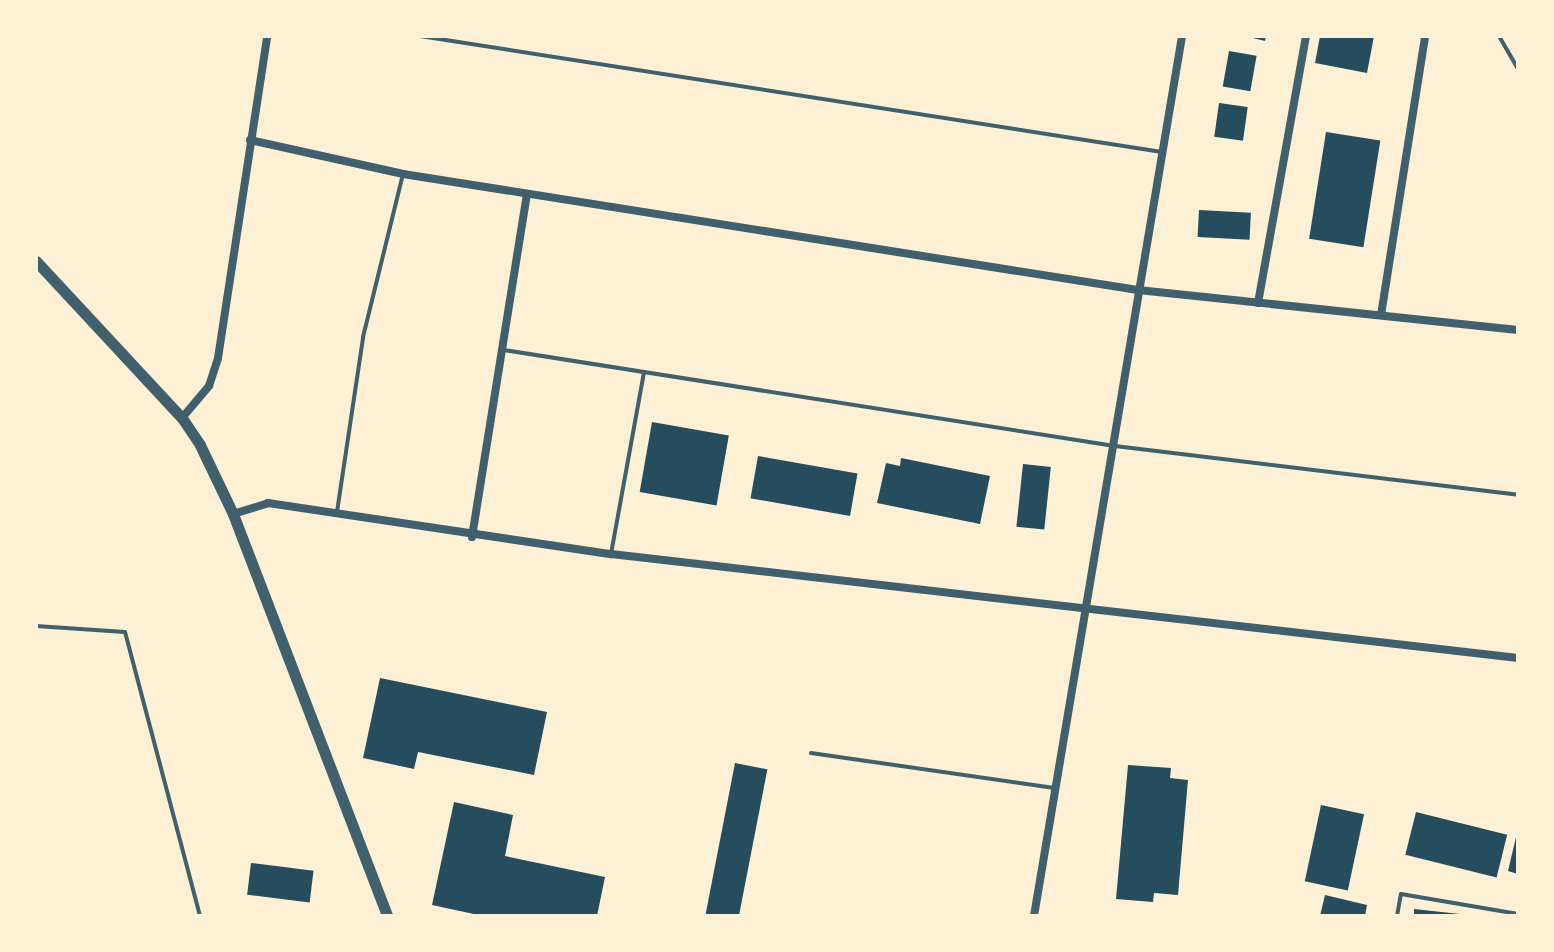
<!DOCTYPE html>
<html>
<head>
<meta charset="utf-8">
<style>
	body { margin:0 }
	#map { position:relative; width:1554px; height:952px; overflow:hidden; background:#fdf0d5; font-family:Barlow,sans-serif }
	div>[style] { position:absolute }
	.building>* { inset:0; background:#264d5e; transform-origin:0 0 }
	.service>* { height:4px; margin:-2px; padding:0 2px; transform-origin:2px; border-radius:2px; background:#3f606c }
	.minor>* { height:8px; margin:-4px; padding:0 4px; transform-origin:4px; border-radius:4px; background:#3f606c }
	.tertiary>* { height:11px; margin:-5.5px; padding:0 5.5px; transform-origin:5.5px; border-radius:5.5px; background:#3f606c }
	span { translate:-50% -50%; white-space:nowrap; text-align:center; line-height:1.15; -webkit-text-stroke:6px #fdf0d5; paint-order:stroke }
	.frame { position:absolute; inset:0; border:38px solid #fdf0d5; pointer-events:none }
</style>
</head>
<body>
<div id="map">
	<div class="building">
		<i style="clip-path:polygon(1245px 36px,1266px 36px,1265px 41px)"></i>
		<i style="clip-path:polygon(1320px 36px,1374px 36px,1367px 73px,1315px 63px)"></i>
		<i style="left:1229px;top:51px;width:28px;height:36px;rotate:10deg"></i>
		<i style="left:1219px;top:103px;width:29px;height:34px;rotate:8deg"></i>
		<i style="left:1326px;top:132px;width:55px;height:108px;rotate:9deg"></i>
		<i style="left:1199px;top:210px;width:52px;height:27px;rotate:3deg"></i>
		<i style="left:652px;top:422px;width:78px;height:71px;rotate:10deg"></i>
		<i style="left:758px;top:456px;width:101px;height:43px;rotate:10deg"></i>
		<i style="clip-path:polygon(901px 458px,990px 476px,980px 524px,877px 503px,886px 463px,900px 466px)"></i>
		<i style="left:1023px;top:464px;width:28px;height:63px;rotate:6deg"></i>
		<i style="clip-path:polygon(380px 678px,547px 712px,534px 775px,418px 752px,414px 769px,363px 758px)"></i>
		<i style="left:735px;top:763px;width:33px;height:156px;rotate:11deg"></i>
		<i style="clip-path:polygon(1128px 765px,1171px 768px,1170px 778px,1188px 780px,1178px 895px,1154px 893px,1153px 902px,1116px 899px)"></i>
		<i style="clip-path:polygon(454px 802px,513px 815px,505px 856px,605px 877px,597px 916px,483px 916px,432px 905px)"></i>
		<i style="left:1321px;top:805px;width:44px;height:78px;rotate:12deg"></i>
		<i style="left:1416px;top:812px;width:94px;height:44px;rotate:14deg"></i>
		<i style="clip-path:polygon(1517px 833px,1518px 833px,1518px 874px,1508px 871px)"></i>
		<i style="left:251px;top:863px;width:63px;height:32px;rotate:7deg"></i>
		<i style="clip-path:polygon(1325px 895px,1367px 905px,1365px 916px,1320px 916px)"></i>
		<i style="clip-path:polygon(1414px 909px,1460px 914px,1460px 916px,1414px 916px)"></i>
	</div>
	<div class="service">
		<i style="left:420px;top:36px;width:751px;rotate:8.89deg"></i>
		<i style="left:1499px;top:36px;width:38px;rotate:60deg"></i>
		<i style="left:504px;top:350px;width:618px;rotate:8.93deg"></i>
		<i style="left:1115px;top:446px;width:406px;rotate:6.9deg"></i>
		<i style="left:337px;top:512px;width:177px;rotate:-81.5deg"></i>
		<i style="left:363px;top:337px;width:168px;rotate:-76.2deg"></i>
		<i style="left:611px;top:554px;width:185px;rotate:-79.7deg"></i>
		<i style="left:36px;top:626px;width:89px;rotate:3.9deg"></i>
		<i style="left:125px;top:632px;width:294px;rotate:75.2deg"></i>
		<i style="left:811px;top:753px;width:246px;rotate:8.2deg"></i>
		<i style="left:1397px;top:916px;width:22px;rotate:-80deg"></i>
		<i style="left:1401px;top:894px;width:119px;rotate:9.7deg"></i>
	</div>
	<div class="minor">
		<i style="left:250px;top:140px;width:157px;rotate:12.5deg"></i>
		<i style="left:403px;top:174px;width:744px;rotate:8.97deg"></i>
		<i style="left:1138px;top:290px;width:382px;rotate:6deg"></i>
		<i style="left:1258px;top:303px;width:271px;rotate:-79.8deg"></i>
		<i style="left:1381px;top:315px;width:282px;rotate:-81deg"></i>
		<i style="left:182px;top:418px;width:42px;rotate:-49.8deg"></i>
		<i style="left:209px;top:386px;width:29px;rotate:-72deg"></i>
		<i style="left:218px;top:358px;width:326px;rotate:-81.3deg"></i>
		<i style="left:233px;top:514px;width:37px;rotate:-17deg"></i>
		<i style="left:268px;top:503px;width:347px;rotate:8.5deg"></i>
		<i style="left:611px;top:554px;width:913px;rotate:6.54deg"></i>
		<i style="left:472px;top:537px;width:347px;rotate:-80.9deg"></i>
		<i style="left:1034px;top:916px;width:892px;rotate:-80.45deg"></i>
	</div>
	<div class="tertiary">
		<i style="left:36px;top:261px;width:214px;rotate:47.1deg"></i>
		<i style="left:182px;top:418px;width:32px;rotate:56deg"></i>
		<i style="left:200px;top:445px;width:76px;rotate:64.4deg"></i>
		<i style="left:233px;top:514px;width:430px;rotate:69deg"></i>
	</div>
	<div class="frame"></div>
</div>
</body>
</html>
